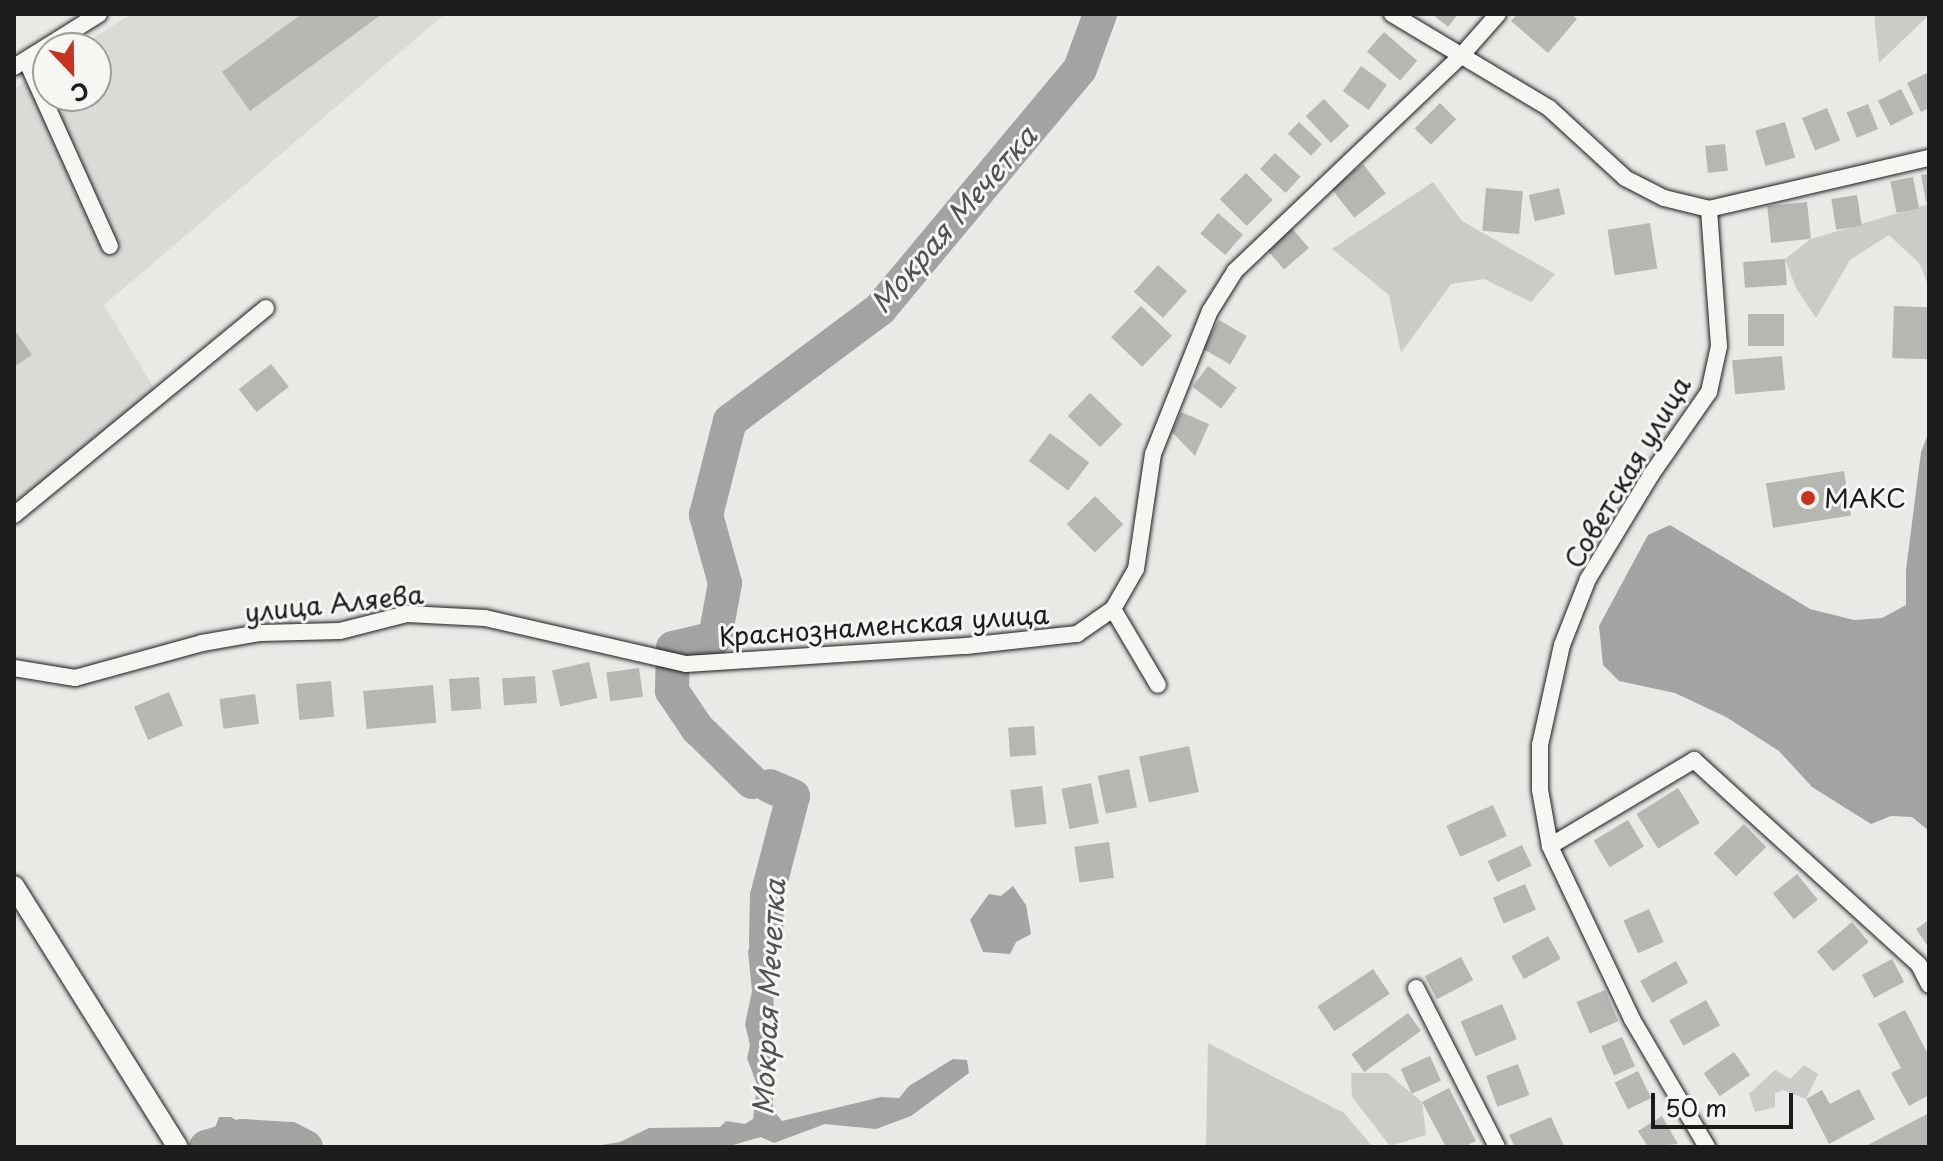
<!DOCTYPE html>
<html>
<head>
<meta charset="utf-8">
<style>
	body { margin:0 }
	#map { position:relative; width:1943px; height:1161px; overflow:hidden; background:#e9e9e5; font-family:"Playpen Sans",sans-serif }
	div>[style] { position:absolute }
	.built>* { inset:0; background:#dadad6 }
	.green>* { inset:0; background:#cbcbc7 }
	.water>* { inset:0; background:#a3a3a1 }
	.river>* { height:34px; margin:-17px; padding:0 17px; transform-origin:17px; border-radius:17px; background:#a3a3a1 }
	.building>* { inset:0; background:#b6b6b3; transform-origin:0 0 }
	.roads { filter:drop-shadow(0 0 2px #1c1c1c) drop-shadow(0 0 2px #1c1c1c) }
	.minor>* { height:16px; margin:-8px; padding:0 8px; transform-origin:8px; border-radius:8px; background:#f6f6f2 }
	.tertiary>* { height:20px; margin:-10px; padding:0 10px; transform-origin:10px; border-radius:10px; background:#f6f6f2 }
	.dots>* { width:22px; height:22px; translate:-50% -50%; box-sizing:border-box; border:4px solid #f6f6f2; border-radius:50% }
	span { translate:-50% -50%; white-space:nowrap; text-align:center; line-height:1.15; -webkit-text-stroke:6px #f6f6f2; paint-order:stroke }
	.street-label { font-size:26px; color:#1c1c1c }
	.poi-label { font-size:26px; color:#1c1c1c }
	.left { translate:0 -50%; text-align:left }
	.water-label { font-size:28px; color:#525251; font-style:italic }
	.frame { position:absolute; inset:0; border:16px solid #1c1c1c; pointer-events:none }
	.north { position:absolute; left:32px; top:32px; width:80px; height:80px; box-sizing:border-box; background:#f6f6f2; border:2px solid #9f9f9c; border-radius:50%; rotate:158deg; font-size:22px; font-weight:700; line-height:32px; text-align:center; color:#1c1c1c }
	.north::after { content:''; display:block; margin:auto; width:28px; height:36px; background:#c8321e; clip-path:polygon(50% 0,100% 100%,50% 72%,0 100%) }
	.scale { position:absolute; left:1651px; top:1093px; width:142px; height:36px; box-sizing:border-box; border:4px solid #1c1c1c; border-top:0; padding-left:10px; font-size:24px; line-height:28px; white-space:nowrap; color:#1c1c1c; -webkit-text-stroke:6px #f6f6f2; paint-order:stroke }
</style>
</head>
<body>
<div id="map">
	<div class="built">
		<i style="clip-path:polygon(131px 14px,445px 14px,104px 305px,160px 398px,14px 516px,14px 89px,48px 67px,48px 96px,96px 96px,96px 48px,78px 48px)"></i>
	</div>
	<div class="green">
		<i style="clip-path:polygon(1874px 14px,1929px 14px,1929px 15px,1879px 63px)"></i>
		<i style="clip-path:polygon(1433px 182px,1462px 221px,1555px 274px,1531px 302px,1484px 279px,1451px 284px,1401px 353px,1389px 295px,1332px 249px)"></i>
		<i style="clip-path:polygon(1929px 204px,1929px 288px,1920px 264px,1889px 235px,1850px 260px,1816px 318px,1796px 288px,1785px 259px,1811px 239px)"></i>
		<i style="clip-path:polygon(1208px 1043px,1344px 1113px,1373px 1147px,1206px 1147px)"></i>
		<i style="clip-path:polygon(1804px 1065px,1818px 1074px,1806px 1099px,1783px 1090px,1775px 1093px,1775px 1107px,1755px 1112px,1749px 1094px,1775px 1070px,1790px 1079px)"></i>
		<i style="clip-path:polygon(1351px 1073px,1387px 1073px,1422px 1102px,1426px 1135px,1390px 1146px,1352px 1097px)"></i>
	</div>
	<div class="water">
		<i style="clip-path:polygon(1929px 432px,1929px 831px,1912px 817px,1891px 816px,1871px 824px,1812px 787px,1779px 751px,1726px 717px,1675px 693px,1619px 681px,1603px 665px,1599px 626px,1648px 535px,1670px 525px,1810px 609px,1854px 620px,1882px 618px,1906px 605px,1906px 570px,1921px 452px)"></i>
		<i style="clip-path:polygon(1013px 886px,1026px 905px,1031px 934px,1016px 942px,1010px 954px,983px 952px,970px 920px,989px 894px,1001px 896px)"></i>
		<i style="clip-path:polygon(763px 896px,774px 900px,773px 1110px,782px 1121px,881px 1097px,899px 1098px,909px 1086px,953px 1059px,967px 1060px,969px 1073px,911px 1116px,876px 1129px,825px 1124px,774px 1143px,761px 1137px,726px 1147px,589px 1147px,620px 1142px,649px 1128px,720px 1127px,726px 1121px,745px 1124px,753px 1119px,757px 1085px,747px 1058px,750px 1045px,745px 1024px,752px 991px,748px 952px)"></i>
		<i style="clip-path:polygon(219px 1117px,231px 1117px,256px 1133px,251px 1147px,203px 1147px,197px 1138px,215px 1128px)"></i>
	</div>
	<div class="river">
		<i style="left:752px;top:782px;width:77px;rotate:-135.5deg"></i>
		<i style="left:697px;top:728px;width:45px;rotate:-124deg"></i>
		<i style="left:672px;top:691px;width:43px;rotate:-88.7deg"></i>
		<i style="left:673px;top:648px;width:43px;rotate:-13.4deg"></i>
		<i style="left:715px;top:638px;width:56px;rotate:-79.7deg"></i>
		<i style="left:725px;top:583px;width:71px;rotate:-105.6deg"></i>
		<i style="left:706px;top:515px;width:97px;rotate:-75.7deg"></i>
		<i style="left:730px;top:421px;width:187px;rotate:-36.7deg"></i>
		<i style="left:880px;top:309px;width:312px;rotate:-50.2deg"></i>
		<i style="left:1080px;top:69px;width:59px;rotate:-70deg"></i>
		<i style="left:766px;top:942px;width:46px;rotate:-88.8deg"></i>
		<i style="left:767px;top:896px;width:103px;rotate:-75.4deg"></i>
		<i style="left:793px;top:796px;width:25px;rotate:-157deg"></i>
		<i style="left:206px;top:1147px;width:38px;rotate:-17deg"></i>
		<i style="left:242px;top:1136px;width:48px;rotate:3.6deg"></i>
		<i style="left:290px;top:1139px;width:18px;rotate:27deg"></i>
	</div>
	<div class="building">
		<i style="clip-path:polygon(302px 14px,382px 14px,250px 111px,222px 72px)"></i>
		<i style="clip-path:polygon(1432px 14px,1458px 14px,1448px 27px)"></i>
		<i style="clip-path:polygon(1517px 14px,1571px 14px,1577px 19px,1548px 53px,1511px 21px)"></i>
		<i style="left:1384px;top:32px;width:44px;height:26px;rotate:41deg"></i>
		<i style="left:1361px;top:66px;width:32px;height:31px;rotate:36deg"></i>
		<i style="clip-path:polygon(1927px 73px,1929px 108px,1921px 112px,1907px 83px)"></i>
		<i style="left:1901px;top:89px;width:28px;height:26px;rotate:63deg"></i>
		<i style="left:1324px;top:99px;width:37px;height:25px;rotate:47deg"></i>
		<i style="left:1440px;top:103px;width:23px;height:36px;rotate:45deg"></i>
		<i style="left:1868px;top:104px;width:27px;height:23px;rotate:68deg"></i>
		<i style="left:1827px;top:108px;width:35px;height:27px;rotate:68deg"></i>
		<i style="left:1299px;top:122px;width:32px;height:16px;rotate:44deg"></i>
		<i style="left:1785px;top:122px;width:37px;height:31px;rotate:74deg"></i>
		<i style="left:1725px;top:144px;width:27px;height:20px;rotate:84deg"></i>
		<i style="left:1275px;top:153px;width:35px;height:22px;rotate:43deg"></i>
		<i style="left:1363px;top:164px;width:37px;height:40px;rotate:52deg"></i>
		<i style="left:1246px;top:173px;width:38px;height:37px;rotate:45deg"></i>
		<i style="clip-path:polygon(1929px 174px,1929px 202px,1926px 202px,1921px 175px)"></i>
		<i style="left:1913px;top:177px;width:32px;height:23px;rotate:79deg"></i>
		<i style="left:1486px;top:188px;width:37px;height:43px;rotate:5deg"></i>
		<i style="left:1559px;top:188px;width:27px;height:31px;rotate:77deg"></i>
		<i style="left:1857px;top:195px;width:31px;height:26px;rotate:81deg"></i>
		<i style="left:1807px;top:202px;width:37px;height:40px;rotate:84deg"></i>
		<i style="left:1218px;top:213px;width:33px;height:27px;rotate:41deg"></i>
		<i style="left:1650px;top:223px;width:46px;height:43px;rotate:81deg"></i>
		<i style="left:1290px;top:226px;width:29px;height:33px;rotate:49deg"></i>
		<i style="left:1785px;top:259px;width:26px;height:42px;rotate:86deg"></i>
		<i style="left:1158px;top:265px;width:39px;height:36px;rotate:42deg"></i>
		<i style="left:1141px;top:306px;width:43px;height:43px;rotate:44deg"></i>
		<i style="left:1894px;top:306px;width:35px;height:52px;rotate:2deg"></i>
		<i style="left:1748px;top:314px;width:36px;height:32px"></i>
		<i style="left:1219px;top:320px;width:32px;height:33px;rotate:30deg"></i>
		<i style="clip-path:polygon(17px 333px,32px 355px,14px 367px,14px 335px)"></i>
		<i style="left:1782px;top:356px;width:34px;height:50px;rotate:85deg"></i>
		<i style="left:271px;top:364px;width:29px;height:41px;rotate:52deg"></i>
		<i style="left:1208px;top:366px;width:36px;height:26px;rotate:37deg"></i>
		<i style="left:1090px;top:393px;width:45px;height:32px;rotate:44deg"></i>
		<i style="clip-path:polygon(1181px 412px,1209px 424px,1195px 456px,1172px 432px)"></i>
		<i style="left:1050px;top:433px;width:49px;height:35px;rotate:37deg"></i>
		<i style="left:1844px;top:471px;width:45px;height:79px;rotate:81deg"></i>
		<i style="left:1095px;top:496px;width:40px;height:40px;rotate:45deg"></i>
		<i style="left:589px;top:662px;width:37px;height:38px;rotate:77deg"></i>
		<i style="left:639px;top:668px;width:29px;height:33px;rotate:82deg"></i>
		<i style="left:535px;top:676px;width:27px;height:33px;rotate:86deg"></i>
		<i style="left:479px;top:677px;width:32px;height:30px;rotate:86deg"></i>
		<i style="left:331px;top:681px;width:36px;height:35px;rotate:85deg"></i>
		<i style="left:433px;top:685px;width:38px;height:70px;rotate:85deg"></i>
		<i style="left:169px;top:692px;width:36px;height:38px;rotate:67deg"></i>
		<i style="left:255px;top:694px;width:30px;height:36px;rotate:82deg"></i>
		<i style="left:1034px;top:726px;width:29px;height:26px;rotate:86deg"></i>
		<i style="left:1189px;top:746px;width:47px;height:51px;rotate:78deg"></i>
		<i style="left:1129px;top:769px;width:39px;height:32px;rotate:78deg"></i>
		<i style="left:1091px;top:783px;width:41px;height:30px;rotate:79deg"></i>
		<i style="left:1042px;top:786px;width:38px;height:32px;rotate:83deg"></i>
		<i style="left:1678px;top:788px;width:41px;height:49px;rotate:58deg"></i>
		<i style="left:1493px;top:805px;width:34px;height:51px;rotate:66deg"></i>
		<i style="left:1628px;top:820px;width:31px;height:40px;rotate:59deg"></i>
		<i style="left:1744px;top:824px;width:32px;height:42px;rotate:46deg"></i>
		<i style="left:1109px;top:842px;width:36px;height:35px;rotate:82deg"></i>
		<i style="left:1522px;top:845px;width:23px;height:38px;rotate:65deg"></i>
		<i style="left:1797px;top:874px;width:33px;height:31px;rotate:51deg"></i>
		<i style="left:1525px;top:884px;width:28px;height:35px;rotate:67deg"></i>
		<i style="left:1649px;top:909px;width:36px;height:28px;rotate:66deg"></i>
		<i style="clip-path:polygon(1929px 920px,1929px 948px,1916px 929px)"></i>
		<i style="left:1852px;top:922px;width:26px;height:46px;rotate:50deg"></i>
		<i style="left:1548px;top:936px;width:26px;height:42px;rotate:61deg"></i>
		<i style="left:1461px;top:957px;width:26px;height:41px;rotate:62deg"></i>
		<i style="left:1892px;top:959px;width:26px;height:34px;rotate:62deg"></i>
		<i style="left:1676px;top:961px;width:25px;height:41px;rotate:61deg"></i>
		<i style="left:1373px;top:969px;width:30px;height:67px;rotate:56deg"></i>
		<i style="left:1605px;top:990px;width:34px;height:31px;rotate:67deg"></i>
		<i style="left:1706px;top:1000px;width:29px;height:42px;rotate:61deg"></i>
		<i style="left:1502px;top:1004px;width:38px;height:45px;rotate:67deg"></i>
		<i style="clip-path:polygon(1905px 1010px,1929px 1056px,1929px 1095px,1909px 1106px,1891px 1073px,1901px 1068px,1878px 1024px)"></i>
		<i style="left:1408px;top:1013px;width:22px;height:70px;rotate:54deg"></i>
		<i style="left:1622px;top:1037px;width:32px;height:23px;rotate:66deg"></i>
		<i style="left:1734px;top:1052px;width:28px;height:37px;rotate:55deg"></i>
		<i style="left:1430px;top:1056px;width:27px;height:32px;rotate:66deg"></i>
		<i style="left:1518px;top:1064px;width:33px;height:34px;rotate:70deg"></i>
		<i style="left:1638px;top:1071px;width:30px;height:26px;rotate:64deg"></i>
		<i style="clip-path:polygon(1449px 1088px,1476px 1141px,1464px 1147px,1446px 1147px,1422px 1102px)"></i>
		<i style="clip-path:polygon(1859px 1089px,1875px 1119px,1829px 1144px,1806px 1099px,1822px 1090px,1830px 1104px)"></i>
		<i style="clip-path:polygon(1929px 1113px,1929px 1147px,1864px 1147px)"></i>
		<i style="clip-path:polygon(1662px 1116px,1678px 1144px,1648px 1147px,1638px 1131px)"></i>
		<i style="clip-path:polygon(1551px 1117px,1564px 1146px,1515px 1147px,1509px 1135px)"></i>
	</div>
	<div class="roads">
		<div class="minor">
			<i style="left:1392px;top:14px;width:183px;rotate:30.9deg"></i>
			<i style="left:1549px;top:108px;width:103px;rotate:42.6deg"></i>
			<i style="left:1625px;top:178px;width:44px;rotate:27.1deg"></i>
			<i style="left:1664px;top:198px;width:46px;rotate:13.7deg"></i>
			<i style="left:1709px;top:209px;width:226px;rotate:-13.1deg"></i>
			<i style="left:26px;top:60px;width:204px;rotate:65.7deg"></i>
			<i style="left:14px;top:67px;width:100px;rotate:-31.9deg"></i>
			<i style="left:14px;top:515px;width:326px;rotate:-39.4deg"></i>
			<i style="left:1113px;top:609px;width:88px;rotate:59.4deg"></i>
			<i style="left:14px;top:668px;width:62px;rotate:9.3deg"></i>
			<i style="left:75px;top:678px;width:132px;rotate:-15.4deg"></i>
			<i style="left:202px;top:643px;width:59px;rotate:-9.8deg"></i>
			<i style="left:260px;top:633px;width:80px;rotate:-1.4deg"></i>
			<i style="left:340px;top:631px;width:69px;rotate:-14.2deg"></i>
			<i style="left:407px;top:614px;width:78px;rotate:2.9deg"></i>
			<i style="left:485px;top:618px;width:206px;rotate:12.9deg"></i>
			<i style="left:686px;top:664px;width:281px;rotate:-3.7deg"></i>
			<i style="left:966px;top:646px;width:112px;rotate:-6.2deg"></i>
			<i style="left:1077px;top:634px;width:44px;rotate:-34.8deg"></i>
			<i style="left:1113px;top:609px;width:46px;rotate:-60.1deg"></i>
			<i style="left:1136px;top:569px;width:116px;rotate:-81.6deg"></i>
			<i style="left:1153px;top:454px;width:154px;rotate:-68.3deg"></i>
			<i style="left:1210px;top:311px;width:47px;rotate:-58deg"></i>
			<i style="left:1235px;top:271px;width:311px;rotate:-43.6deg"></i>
			<i style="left:1460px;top:57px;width:57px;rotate:-48.5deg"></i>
			<i style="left:1550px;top:846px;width:168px;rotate:-30.8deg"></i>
			<i style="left:1694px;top:760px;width:304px;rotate:42.3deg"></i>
			<i style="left:1919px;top:965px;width:22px;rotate:63deg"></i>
			<i style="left:1416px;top:988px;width:178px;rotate:63deg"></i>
			<i style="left:1707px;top:1147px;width:148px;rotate:-120.4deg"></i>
			<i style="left:1632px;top:1019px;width:191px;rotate:-115.4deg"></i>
			<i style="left:1550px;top:846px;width:57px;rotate:-100.1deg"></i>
			<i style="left:1540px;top:790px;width:45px;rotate:-90deg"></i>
			<i style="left:1540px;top:745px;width:102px;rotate:-77.6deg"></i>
			<i style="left:1562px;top:645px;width:71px;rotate:-68.5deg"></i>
			<i style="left:1588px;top:579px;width:122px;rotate:-58.8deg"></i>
			<i style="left:1651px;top:475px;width:101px;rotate:-55.1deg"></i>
			<i style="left:1709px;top:392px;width:47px;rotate:-77.7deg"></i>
			<i style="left:1719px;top:346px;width:137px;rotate:-94.2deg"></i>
		</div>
		<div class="tertiary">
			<i style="left:14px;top:886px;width:308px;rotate:57.9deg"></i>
		</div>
	</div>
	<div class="dots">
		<i style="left:1808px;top:498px;background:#c8321e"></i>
	</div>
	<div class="street-label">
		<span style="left:1627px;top:472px;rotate:-59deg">Советская улица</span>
		<span style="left:334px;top:603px;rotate:-6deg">улица Аляева</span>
		<span style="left:884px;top:625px;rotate:-4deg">Краснознаменская улица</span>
	</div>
	<div class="poi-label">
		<span class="left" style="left:1824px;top:498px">МАКС</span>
	</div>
	<div class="water-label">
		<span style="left:953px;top:219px;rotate:-49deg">Мокрая Мечетка</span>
		<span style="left:768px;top:997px;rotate:-87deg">Мокрая Мечетка</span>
	</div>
	<div class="frame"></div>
	<div class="north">С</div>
	<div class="scale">50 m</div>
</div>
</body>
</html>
